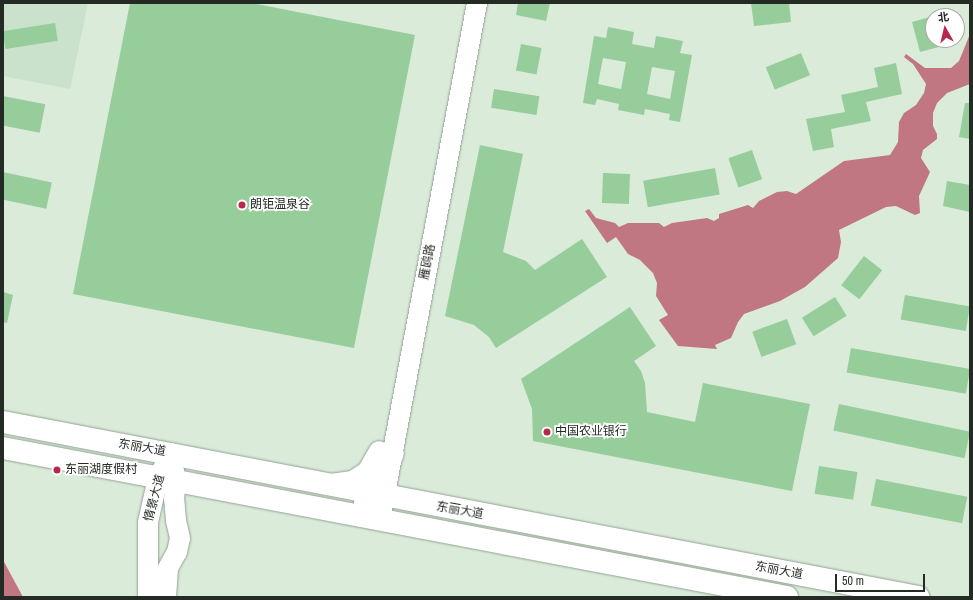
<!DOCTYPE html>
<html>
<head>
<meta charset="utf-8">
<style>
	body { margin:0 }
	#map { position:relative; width:973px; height:600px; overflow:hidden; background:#daebda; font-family:"Archivo Narrow","Noto Sans SC",sans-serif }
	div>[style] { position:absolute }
	.built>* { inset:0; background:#cae1cb }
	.water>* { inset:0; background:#c07782 }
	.building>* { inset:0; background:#96cd9a; transform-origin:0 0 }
	.roads { filter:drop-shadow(0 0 1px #92a293) drop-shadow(0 0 1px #92a293) }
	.secondary>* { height:20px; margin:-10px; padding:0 10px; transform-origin:10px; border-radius:10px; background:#fff }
	.highway>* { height:22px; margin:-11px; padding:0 11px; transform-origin:11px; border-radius:11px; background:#fff }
	.dots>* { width:11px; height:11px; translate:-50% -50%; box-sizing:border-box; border:2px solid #fff; border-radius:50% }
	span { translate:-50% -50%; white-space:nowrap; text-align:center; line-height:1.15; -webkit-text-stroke:3.5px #fff; paint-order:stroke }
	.poi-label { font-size:12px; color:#242a24 }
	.left { translate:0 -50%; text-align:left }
	.street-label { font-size:12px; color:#242a24 }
	.frame { position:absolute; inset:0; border:4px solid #242a24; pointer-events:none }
	.north { position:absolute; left:925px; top:8px; width:40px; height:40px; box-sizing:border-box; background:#fff; border:1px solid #a7aaa7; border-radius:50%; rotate:352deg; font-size:11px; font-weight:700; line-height:16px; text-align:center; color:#242a24 }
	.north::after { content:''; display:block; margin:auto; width:14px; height:18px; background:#b7274f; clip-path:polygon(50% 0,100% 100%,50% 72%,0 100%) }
	.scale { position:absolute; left:835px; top:574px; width:90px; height:18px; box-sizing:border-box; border:2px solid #242a24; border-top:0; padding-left:5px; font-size:12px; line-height:14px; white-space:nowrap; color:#242a24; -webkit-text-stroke:3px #fff; paint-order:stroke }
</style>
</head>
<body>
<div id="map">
	<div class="built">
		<i style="clip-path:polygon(3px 3px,88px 3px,70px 89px,3px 76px)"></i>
	</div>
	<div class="water">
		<i style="clip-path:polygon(970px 34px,970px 84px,947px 93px,937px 103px,933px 113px,933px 126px,937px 134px,937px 139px,923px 150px,921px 158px,930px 172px,919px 196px,920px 213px,915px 215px,896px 206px,886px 207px,839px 230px,841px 242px,838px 258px,805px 287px,780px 301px,744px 314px,738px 322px,731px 338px,715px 345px,717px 349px,678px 346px,659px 320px,668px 315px,656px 296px,657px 283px,653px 273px,640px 260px,628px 254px,616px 237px,607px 243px,585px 211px,589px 209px,596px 218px,615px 223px,619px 227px,628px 223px,659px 223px,664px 227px,672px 223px,707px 218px,714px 221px,719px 218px,719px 214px,748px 205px,753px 208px,759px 201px,777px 192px,787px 191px,796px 194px,844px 161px,890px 155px,898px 142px,899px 122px,904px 113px,916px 105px,924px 93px,926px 84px,913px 64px,904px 57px,906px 54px,925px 68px,951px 68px,959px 61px)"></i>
		<i style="clip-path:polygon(3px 560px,23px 597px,3px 597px)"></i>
	</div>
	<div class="building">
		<i style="clip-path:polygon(130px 3px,251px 3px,415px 35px,354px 348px,73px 294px)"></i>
		<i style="clip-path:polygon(518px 3px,550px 3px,546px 21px,516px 15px)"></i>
		<i style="clip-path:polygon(751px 3px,789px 3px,791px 22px,754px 26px)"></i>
		<i style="clip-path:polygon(933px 16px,933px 40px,953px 40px,954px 43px,920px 52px,912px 22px)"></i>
		<i style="left:55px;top:23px;width:18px;height:53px;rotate:81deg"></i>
		<i style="clip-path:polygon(evenodd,608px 27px,634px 32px,632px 44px,654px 48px,656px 36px,683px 41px,680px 53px,692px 55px,680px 122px,669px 120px,670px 114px,645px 109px,644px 115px,618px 110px,619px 104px,597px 99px,595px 105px,583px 103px,594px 36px,606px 38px,608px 27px,603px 58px,626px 62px,621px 89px,598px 84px,603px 58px,608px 27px,652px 67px,675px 71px,670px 99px,647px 94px,652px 67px)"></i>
		<i style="left:521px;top:44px;width:21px;height:27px;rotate:11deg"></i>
		<i style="left:801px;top:53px;width:24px;height:38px;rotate:68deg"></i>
		<i style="clip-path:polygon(896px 63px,902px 94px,866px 102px,871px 121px,831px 129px,834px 147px,813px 151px,806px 119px,845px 112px,841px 95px,878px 87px,874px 68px)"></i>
		<i style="left:494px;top:89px;width:46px;height:19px;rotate:9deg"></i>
		<i style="left:3px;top:96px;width:43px;height:29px;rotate:11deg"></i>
		<i style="clip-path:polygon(965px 103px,970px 103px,970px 139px,959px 137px)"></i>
		<i style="clip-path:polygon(480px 145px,523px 154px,503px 252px,526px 261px,535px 270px,582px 239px,607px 277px,496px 348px,489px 337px,474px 325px,445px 316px)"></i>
		<i style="left:752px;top:150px;width:31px;height:25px;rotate:71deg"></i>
		<i style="left:715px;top:168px;width:27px;height:73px;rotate:80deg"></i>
		<i style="left:3px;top:172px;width:50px;height:27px;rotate:12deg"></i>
		<i style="left:603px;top:173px;width:27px;height:30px;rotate:2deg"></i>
		<i style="clip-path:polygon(947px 181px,970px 185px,970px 212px,943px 206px)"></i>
		<i style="left:864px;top:256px;width:23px;height:37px;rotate:38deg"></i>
		<i style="clip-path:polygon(3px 292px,13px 295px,7px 323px,3px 322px)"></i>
		<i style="left:905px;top:295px;width:66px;height:25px;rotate:10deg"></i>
		<i style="left:835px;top:297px;width:22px;height:39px;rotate:58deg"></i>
		<i style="clip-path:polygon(630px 307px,656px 346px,634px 361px,641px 371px,645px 383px,647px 412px,695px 422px,703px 383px,810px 404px,792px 491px,533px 441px,532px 409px,521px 379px)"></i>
		<i style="left:787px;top:319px;width:27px;height:37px;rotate:70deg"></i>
		<i style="left:851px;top:348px;width:121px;height:25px;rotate:10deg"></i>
		<i style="left:839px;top:404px;width:134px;height:27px;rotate:12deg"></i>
		<i style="left:819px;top:466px;width:39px;height:28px;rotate:9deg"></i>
		<i style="left:876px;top:479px;width:93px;height:27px;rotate:11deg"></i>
	</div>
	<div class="roads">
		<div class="secondary">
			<i style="left:331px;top:484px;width:22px;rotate:-8deg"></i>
			<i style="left:353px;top:481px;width:17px;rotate:-33deg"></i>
			<i style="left:367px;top:472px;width:24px;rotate:-60deg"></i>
			<i style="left:380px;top:520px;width:526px;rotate:-79.37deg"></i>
			<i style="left:148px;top:597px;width:75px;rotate:-90deg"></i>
			<i style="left:148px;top:522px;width:45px;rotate:-77.2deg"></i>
			<i style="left:158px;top:478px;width:28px;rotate:-63deg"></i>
			<i style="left:166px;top:597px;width:29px;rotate:-86deg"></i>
			<i style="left:168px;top:568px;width:18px;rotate:-61deg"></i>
			<i style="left:177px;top:552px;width:14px;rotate:-78deg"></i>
			<i style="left:180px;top:538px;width:18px;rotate:-103deg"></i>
			<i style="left:176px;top:520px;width:21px;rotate:-95deg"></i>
			<i style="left:174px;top:499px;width:18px;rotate:-84deg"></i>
			<i style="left:176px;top:481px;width:16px;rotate:-101deg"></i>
		</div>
		<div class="highway">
			<i style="left:3px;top:422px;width:932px;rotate:10.83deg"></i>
			<i style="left:3px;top:448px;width:798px;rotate:10.76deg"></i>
			<i style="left:365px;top:503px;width:14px;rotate:-36deg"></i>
			<i style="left:376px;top:495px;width:45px;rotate:-68deg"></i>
		</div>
	</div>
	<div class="dots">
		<i style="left:242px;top:205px;background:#b7274f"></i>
		<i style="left:547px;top:432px;background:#b7274f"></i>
		<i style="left:57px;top:470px;background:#b7274f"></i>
	</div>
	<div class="poi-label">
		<span class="left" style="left:250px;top:205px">朗钜温泉谷</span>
		<span class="left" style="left:555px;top:432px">中国农业银行</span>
		<span class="left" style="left:65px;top:470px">东丽湖度假村</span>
	</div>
	<div class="street-label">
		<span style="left:428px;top:262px;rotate:-79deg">雁鸥路</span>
		<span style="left:142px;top:448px;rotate:10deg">东丽大道</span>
		<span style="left:155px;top:498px;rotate:-75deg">情景大道</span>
		<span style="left:460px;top:511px;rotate:10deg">东丽大道</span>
		<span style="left:779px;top:571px;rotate:11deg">东丽大道</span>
	</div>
	<div class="frame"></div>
	<div class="north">北</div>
	<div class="scale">50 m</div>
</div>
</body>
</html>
